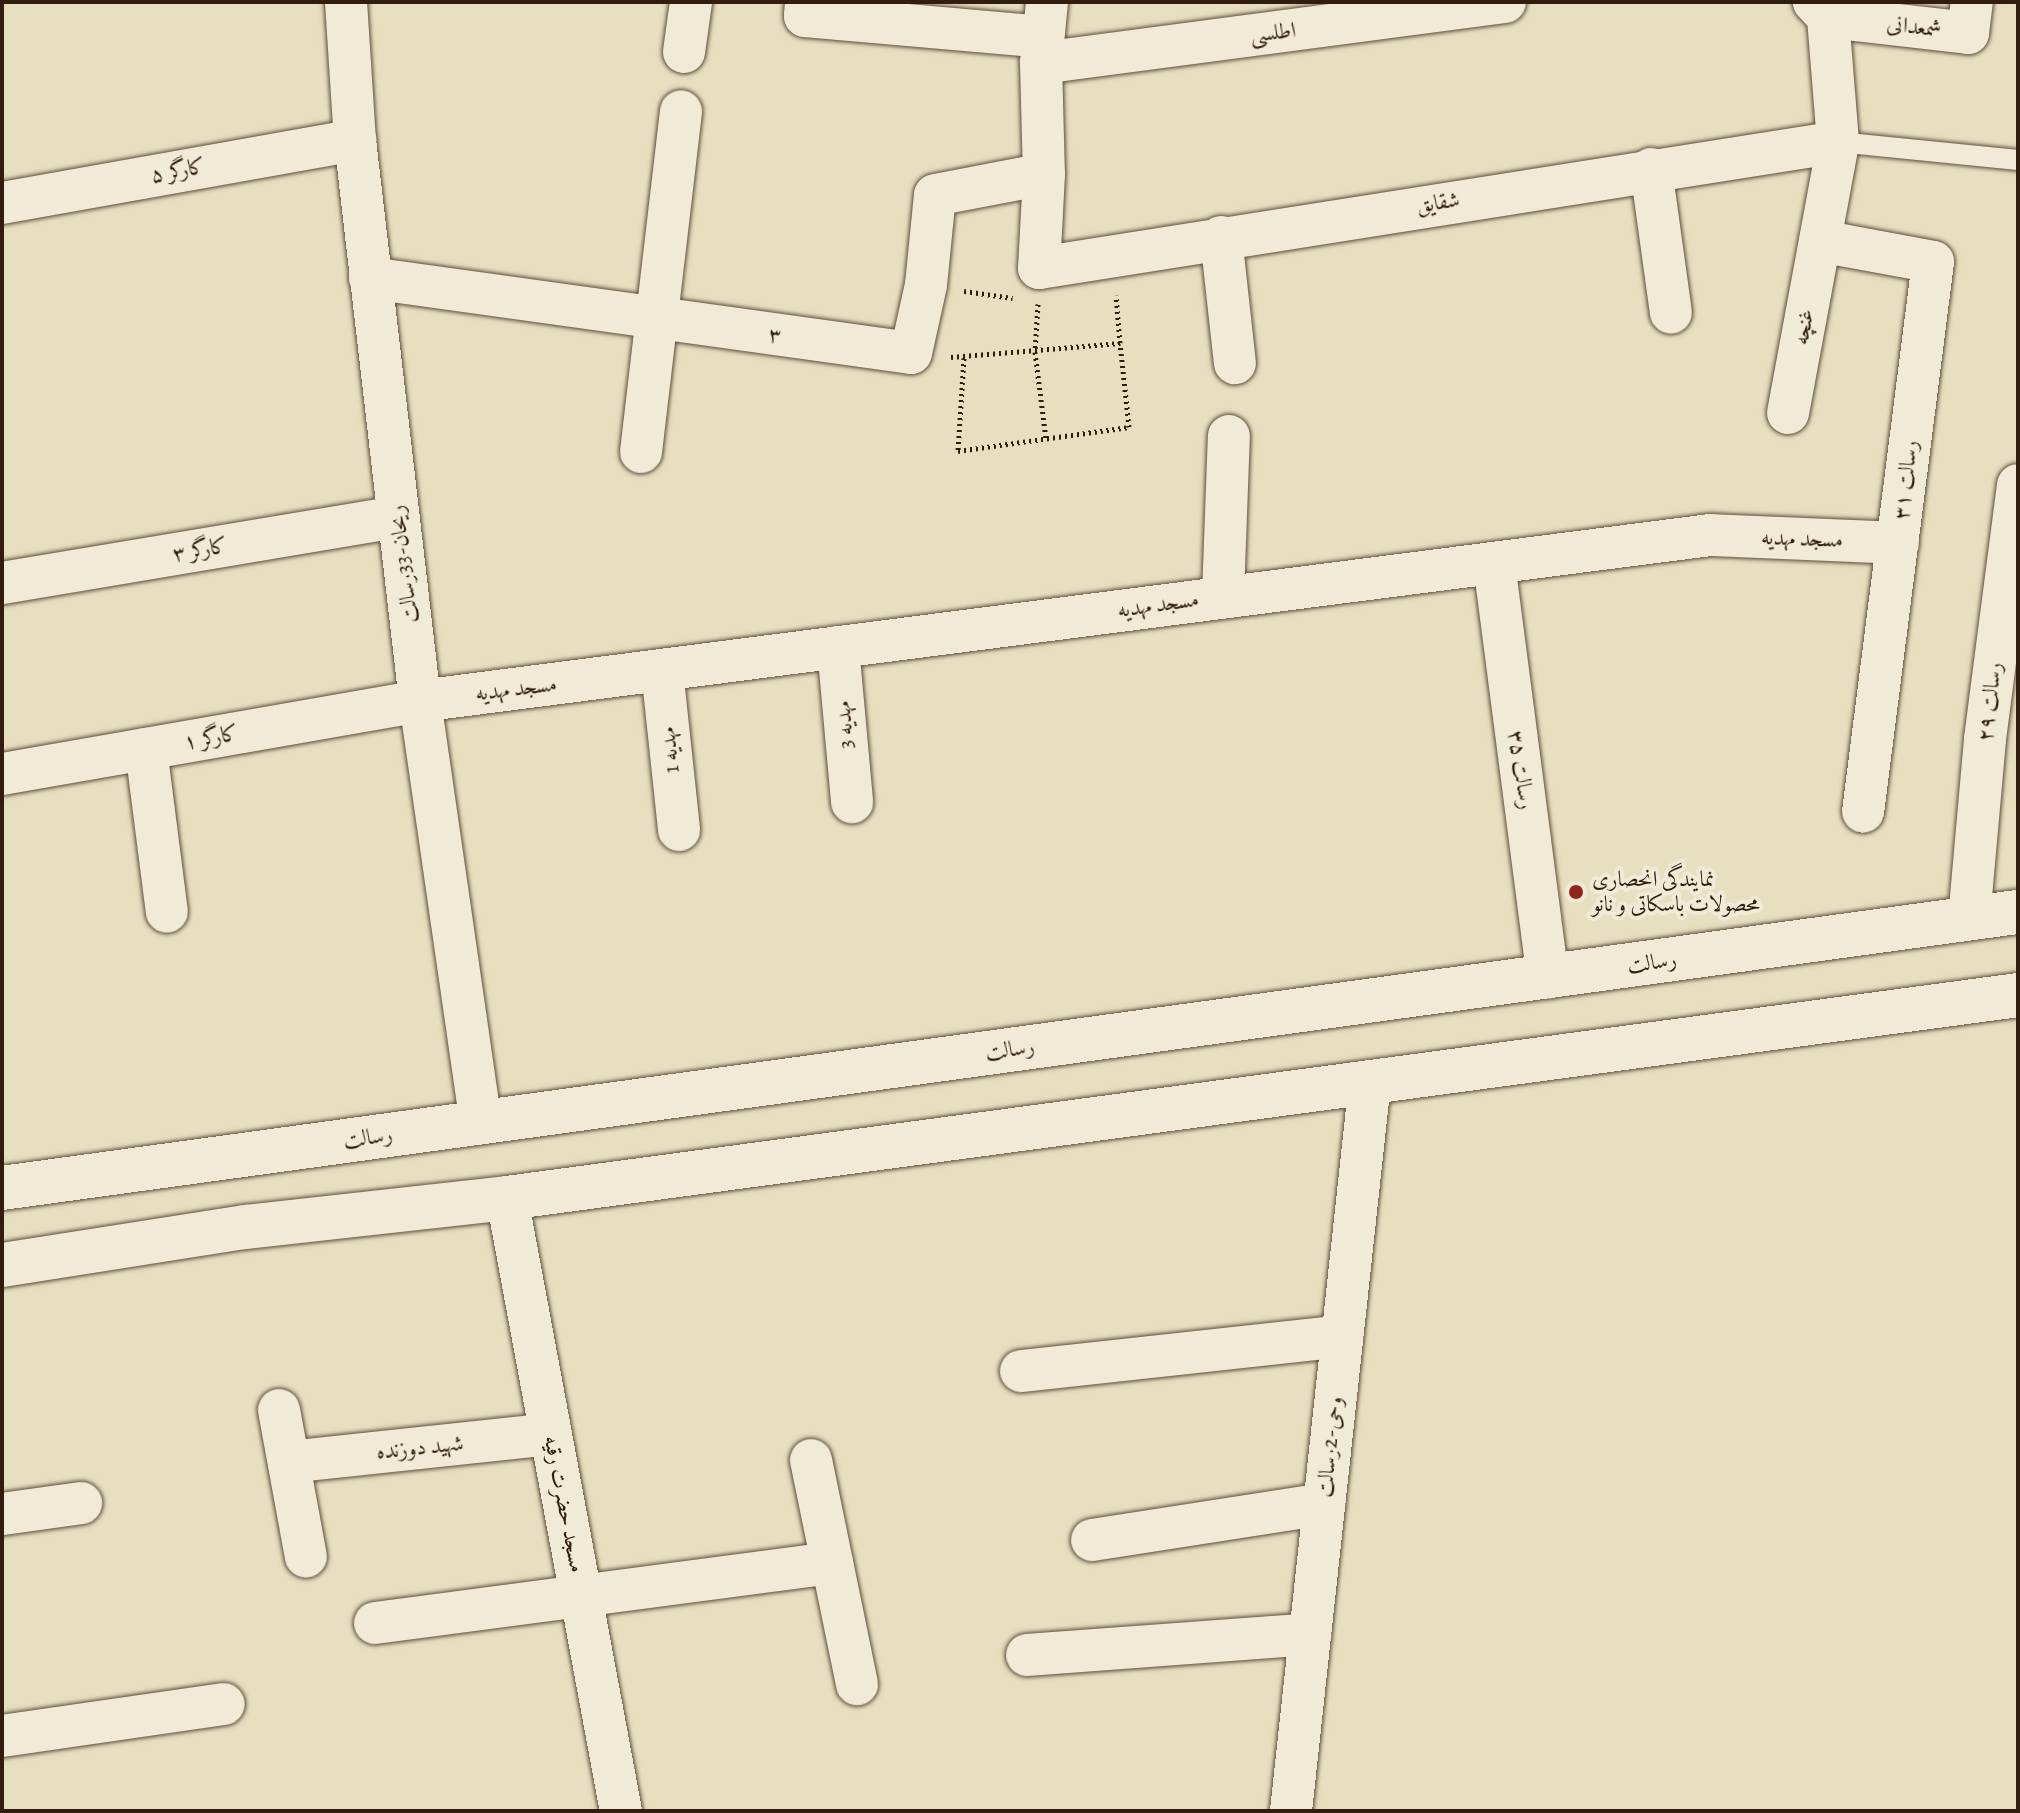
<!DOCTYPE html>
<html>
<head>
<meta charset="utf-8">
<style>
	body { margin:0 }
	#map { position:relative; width:2020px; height:1813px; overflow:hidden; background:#e8dfc1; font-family:Alegreya,Amiri,serif }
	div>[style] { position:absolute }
	.path>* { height:5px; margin-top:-2.5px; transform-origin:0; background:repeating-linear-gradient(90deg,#311d0e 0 2px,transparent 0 6px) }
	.roads { filter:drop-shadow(0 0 2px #5f4e3b) drop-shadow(0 0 2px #5f4e3b) }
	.lane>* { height:20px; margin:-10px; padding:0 10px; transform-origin:10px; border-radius:10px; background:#f0ead7 }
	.street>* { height:42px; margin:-21px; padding:0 21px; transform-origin:21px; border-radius:21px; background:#f0ead7 }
	.secondary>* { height:44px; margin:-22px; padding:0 22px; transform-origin:22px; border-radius:22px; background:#f0ead7 }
	.dots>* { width:22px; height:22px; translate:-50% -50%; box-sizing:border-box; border:4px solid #f0ead7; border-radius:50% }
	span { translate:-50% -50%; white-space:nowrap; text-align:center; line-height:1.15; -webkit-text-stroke:8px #f0ead7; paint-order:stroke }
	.street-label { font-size:22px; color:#311d0e }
	.poi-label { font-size:22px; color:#311d0e }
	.left { translate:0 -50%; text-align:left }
	.frame { position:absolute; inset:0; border:4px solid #311d0e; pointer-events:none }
</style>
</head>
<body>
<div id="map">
	<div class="path">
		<i style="left:964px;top:291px;width:49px;rotate:8.1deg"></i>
		<i style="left:1038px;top:304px;width:48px;rotate:93.6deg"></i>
		<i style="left:1035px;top:352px;width:88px;rotate:82.8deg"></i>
		<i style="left:951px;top:357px;width:170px;rotate:-4.7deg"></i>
		<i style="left:1120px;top:343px;width:48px;rotate:-94.8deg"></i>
		<i style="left:964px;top:358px;width:93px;rotate:93.7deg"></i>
		<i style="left:958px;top:451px;width:173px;rotate:-8deg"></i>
		<i style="left:1129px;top:427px;width:84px;rotate:-96.1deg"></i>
	</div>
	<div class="roads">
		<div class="lane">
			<i style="left:1838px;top:142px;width:181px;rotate:5.7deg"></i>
		</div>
		<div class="street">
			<i style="left:346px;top:2px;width:138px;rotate:86.3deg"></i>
			<i style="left:355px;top:140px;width:565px;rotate:83.39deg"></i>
			<i style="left:420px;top:701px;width:426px;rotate:81.8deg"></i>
			<i style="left:806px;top:2px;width:14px;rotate:94deg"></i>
			<i style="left:805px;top:16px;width:239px;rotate:5deg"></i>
			<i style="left:1047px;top:2px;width:61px;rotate:95.6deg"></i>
			<i style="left:1041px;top:63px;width:111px;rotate:88.5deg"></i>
			<i style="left:1044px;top:174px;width:94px;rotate:93deg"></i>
			<i style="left:1039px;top:268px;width:809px;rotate:-8.96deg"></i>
			<i style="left:1828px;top:17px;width:141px;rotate:6.5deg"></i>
			<i style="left:1968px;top:33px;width:31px;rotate:-83deg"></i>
			<i style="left:684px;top:52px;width:50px;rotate:-82deg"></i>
			<i style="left:1041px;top:63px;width:468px;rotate:-7.5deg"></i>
			<i style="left:1651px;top:169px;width:145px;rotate:82.1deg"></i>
			<i style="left:2px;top:203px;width:359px;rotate:-10.1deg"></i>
			<i style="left:1221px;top:237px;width:127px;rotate:83.7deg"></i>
			<i style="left:1820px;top:241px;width:115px;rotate:10.5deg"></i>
			<i style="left:1933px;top:262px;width:554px;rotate:97.25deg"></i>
			<i style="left:370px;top:278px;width:546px;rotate:7.89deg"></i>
			<i style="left:911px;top:353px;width:70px;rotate:-77.6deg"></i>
			<i style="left:926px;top:285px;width:90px;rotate:-84.3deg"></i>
			<i style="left:935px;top:195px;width:111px;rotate:-10.9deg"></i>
			<i style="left:1788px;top:413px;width:276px;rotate:-79.5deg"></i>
			<i style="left:1838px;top:142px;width:125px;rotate:-94.6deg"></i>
			<i style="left:1828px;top:17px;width:21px;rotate:-133deg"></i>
			<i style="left:641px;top:452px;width:343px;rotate:-83.3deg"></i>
			<i style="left:1494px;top:563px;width:418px;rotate:82.6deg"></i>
			<i style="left:2px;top:583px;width:401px;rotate:-9.5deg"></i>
			<i style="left:1223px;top:596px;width:160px;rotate:-87.9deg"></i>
			<i style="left:838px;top:647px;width:156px;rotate:84.8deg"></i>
			<i style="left:662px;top:670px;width:161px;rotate:83.9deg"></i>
			<i style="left:146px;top:749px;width:164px;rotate:82.7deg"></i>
			<i style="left:2px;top:774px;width:424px;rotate:-9.9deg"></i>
			<i style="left:420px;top:701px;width:1301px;rotate:-7.33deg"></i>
			<i style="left:1710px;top:535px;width:188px;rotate:2.4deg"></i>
			<i style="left:1969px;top:919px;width:181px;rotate:-84.9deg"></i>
			<i style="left:1985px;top:739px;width:256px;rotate:-82.6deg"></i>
			<i style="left:507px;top:1198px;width:624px;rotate:79.47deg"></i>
			<i style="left:1021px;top:1371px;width:323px;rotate:-6.2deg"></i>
			<i style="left:279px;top:1410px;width:149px;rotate:79.6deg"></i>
			<i style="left:811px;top:1460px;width:229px;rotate:78.4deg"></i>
			<i style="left:289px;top:1462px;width:263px;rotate:-6.1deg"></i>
			<i style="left:2px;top:1514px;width:80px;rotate:-7.9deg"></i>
			<i style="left:1092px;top:1540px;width:235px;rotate:-8.8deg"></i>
			<i style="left:375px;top:1623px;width:461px;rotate:-7.5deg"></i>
			<i style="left:1027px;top:1655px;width:284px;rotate:-4.2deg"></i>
			<i style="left:2px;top:1736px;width:224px;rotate:-8.2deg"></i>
			<i style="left:1291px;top:1811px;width:733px;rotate:-83.82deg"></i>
		</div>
		<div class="secondary">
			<i style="left:2px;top:1188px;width:2035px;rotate:-7.8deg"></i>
			<i style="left:2px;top:1265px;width:247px;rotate:-8.9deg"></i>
			<i style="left:246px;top:1227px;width:263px;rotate:-6.3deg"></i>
			<i style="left:507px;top:1198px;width:1525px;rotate:-7.65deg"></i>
		</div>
	</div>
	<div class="dots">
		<i style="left:1576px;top:892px;background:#8f2418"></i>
	</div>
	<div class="street-label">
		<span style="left:1914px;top:27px;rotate:7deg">شمعدانی</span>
		<span style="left:1273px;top:33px;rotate:-7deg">اطلسی</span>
		<span style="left:178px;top:171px;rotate:-10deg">کارگر ۵</span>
		<span style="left:1438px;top:203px;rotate:-9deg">شقایق</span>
		<span style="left:1804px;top:327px;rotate:-80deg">غنچه</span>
		<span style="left:775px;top:335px;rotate:8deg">۳</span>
		<span style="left:1906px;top:480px;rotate:-83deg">رسالت ۳۱</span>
		<span style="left:1802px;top:539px;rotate:2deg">مسجد مهدیه</span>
		<span style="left:200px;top:550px;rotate:-9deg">کارگر ۳</span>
		<span style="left:404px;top:564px;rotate:-97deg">ریحان-33رسالت</span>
		<span style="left:1158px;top:605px;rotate:-8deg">مسجد مهدیه</span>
		<span style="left:516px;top:689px;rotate:-7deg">مسجد مهدیه</span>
		<span style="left:1990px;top:702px;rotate:-83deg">رسالت ۲۹</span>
		<span style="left:845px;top:725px;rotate:-95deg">مهدیه 3</span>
		<span style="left:211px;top:738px;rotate:-10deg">کارگر ۱</span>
		<span style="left:670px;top:750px;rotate:-96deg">مهدیه 1</span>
		<span style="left:1521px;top:770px;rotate:82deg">رسالت ۳۵</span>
		<span style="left:1652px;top:963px;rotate:-8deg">رسالت</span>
		<span style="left:1010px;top:1050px;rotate:-8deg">رسالت</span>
		<span style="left:368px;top:1138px;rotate:-8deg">رسالت</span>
		<span style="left:1330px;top:1447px;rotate:-84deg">وحی-2رسالت</span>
		<span style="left:420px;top:1448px;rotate:-6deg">شهید دوزنده</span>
		<span style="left:564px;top:1504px;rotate:79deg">مسجد حضرت رقیه</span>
	</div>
	<div class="poi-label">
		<span class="left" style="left:1592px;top:892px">نمایندگی انحصاری<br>محصولات باسکاتی و نانو</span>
	</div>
	<div class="frame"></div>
</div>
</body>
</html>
